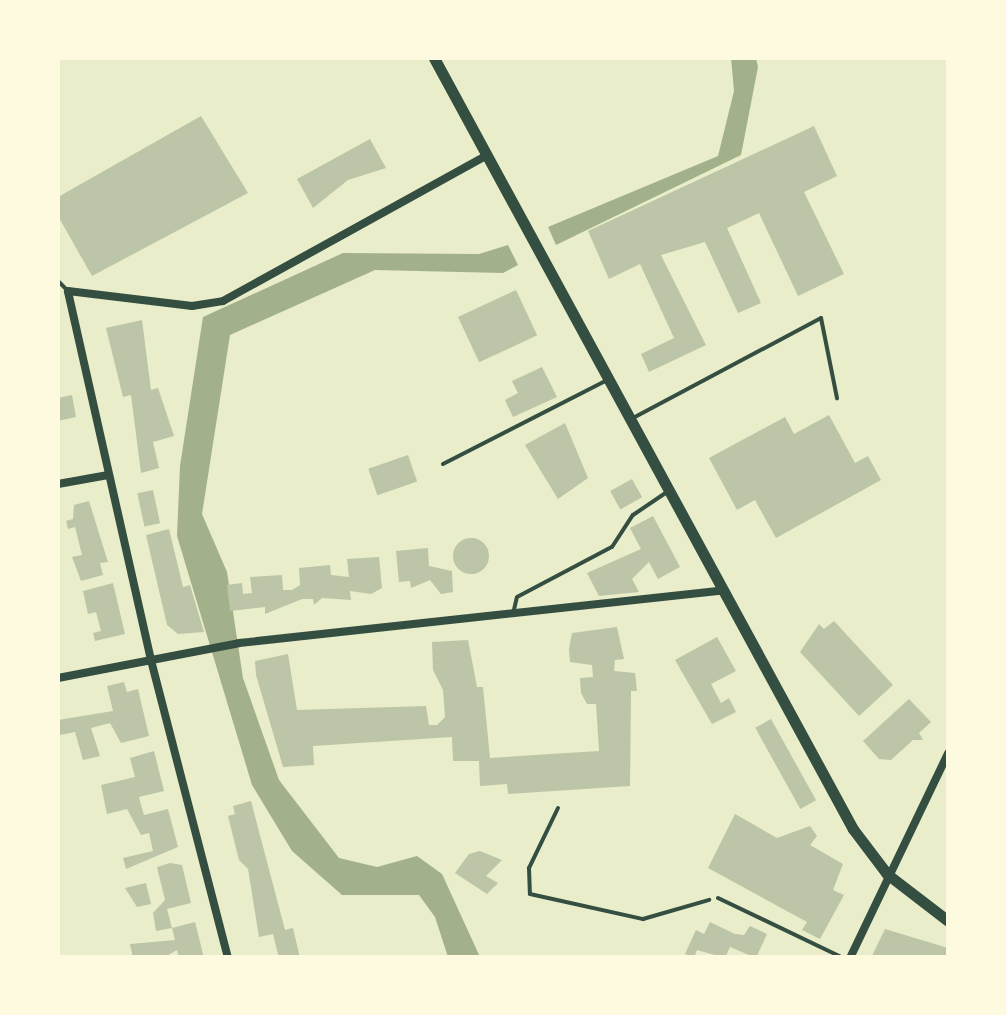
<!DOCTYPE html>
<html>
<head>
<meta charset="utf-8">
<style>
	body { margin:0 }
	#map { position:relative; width:1006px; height:1015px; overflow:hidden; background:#e9edc9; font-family:Inter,sans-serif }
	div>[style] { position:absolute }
	.water>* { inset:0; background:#a3b18a }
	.building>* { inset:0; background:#bcc5a7; transform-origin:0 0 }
	.round { border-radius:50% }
	.path>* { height:4px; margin:-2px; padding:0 2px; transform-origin:2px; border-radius:2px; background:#344e41 }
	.service>* { height:4px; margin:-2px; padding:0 2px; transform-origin:2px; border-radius:2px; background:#344e41 }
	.minor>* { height:8px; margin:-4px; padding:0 4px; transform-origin:4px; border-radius:4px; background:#344e41 }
	.secondary>* { height:11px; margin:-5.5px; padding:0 5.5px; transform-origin:5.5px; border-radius:5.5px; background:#344e41 }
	span { translate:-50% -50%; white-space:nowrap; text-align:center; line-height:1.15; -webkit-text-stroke:10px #fefae0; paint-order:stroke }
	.frame { position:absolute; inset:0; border:60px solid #fefae0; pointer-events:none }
</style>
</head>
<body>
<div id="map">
	<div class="water">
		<i style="clip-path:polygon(731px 58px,756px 58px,758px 67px,741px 155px,556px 245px,548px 227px,718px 156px,734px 91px)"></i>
		<i style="clip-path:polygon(508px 245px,518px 265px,503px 273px,375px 270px,230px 335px,202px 514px,227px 572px,243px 678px,279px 780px,339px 858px,377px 867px,417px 856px,442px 874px,480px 957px,448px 957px,435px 917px,419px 895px,342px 895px,292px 851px,252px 785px,177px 536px,180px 466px,203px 317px,343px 253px,479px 254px)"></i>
	</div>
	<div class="building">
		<i style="clip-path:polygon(201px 116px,248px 193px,92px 276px,58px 216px,58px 197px)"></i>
		<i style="clip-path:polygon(814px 126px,837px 176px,804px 192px,844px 274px,798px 296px,759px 213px,727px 228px,761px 303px,738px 313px,705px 242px,661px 255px,706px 345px,649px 372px,641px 354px,674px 338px,640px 264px,609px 279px,588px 231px)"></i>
		<i style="clip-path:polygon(370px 139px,386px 168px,348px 180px,313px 208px,297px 179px)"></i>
		<i style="left:516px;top:290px;width:50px;height:64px;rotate:65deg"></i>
		<i style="clip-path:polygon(142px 320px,151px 390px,158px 388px,174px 436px,153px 442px,159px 468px,141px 473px,131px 395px,123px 397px,106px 328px)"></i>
		<i style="clip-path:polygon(542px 367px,557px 397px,513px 417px,505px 400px,518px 393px,512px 381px)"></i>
		<i style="clip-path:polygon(72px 395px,76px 417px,58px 421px,58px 398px)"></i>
		<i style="clip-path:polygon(829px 415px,855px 463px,868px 456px,881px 480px,776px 538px,755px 500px,737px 510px,709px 458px,785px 417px,794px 434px)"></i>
		<i style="clip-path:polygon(565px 423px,588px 478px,558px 499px,525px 445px)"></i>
		<i style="left:408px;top:455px;width:28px;height:42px;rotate:71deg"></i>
		<i style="left:632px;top:479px;width:21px;height:25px;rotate:61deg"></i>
		<i style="left:153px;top:490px;width:34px;height:16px;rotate:78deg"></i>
		<i style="clip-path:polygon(89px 501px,108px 562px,100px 563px,103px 575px,81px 581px,72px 557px,82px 555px,75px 527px,68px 529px,66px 521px,73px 519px,74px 505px)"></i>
		<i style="clip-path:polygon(653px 516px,680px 567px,658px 579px,649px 562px,632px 579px,639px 592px,599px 596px,587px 573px,641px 549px,630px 528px)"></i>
		<i style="clip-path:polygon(169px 529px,183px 587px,190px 585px,204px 632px,178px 634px,167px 625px,146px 535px)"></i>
		<i class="round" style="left:453px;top:538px;width:36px;height:36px"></i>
		<i style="clip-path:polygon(428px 548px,429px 566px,452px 571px,453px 592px,441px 594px,430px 580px,411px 588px,410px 581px,399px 582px,396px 551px)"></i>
		<i style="clip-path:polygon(379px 557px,382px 588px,371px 594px,350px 591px,351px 600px,322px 598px,314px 605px,313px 599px,302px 599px,265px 614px,265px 607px,230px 611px,227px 585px,242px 583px,243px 594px,252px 593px,250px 577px,282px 575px,283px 590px,292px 590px,300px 585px,299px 568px,330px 565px,331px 575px,349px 577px,347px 559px)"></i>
		<i style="clip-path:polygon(113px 583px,125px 634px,95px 641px,93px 633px,101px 631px,96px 612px,88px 614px,83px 591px)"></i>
		<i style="clip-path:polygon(834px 621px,893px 685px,859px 716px,800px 652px,819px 624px,824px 629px)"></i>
		<i style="clip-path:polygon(617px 627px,624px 659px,615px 660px,614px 671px,635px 673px,637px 691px,631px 691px,630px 786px,508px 794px,507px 784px,480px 786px,479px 761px,453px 761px,452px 737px,313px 746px,314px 765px,283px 767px,256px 675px,255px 661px,288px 654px,297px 710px,426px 706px,429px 725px,437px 725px,445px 717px,443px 690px,433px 670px,432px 642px,468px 640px,477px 687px,483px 687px,490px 758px,599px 751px,596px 704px,587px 704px,581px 693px,580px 678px,593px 677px,592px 665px,570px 662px,569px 649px,572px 633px)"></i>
		<i style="clip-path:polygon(717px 637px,736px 671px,711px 684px,721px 703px,729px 698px,736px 712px,712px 724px,675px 660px)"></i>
		<i style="clip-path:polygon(124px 682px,127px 692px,138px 689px,149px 736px,121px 743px,110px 723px,91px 728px,100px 756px,83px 760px,75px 732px,60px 735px,58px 720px,113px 711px,107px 686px)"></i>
		<i style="clip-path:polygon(909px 699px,931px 722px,919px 733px,923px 740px,913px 740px,891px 760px,879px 759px,863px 741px)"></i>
		<i style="left:771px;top:719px;width:93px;height:18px;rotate:61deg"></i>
		<i style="clip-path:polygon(154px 751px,164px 791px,139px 797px,141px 805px,144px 815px,168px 809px,178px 847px,126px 869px,123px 858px,153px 851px,149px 833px,141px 835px,127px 809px,107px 814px,101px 785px,135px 777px,130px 758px)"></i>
		<i style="clip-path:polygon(251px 801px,285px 930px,293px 928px,300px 958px,279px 958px,273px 934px,259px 937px,248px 869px,239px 860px,228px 816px,235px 814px,233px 806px)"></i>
		<i style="clip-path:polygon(735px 814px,777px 838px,810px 826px,817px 836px,810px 845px,843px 864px,833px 890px,844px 895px,820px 939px,802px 930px,807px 922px,708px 868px)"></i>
		<i style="clip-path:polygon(480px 851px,502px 860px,486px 876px,498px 883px,487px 894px,455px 873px,469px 854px)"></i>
		<i style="clip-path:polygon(170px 863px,182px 865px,191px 903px,167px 909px,172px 928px,156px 931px,153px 913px,165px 900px,157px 867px)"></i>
		<i style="clip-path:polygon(146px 883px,151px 904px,137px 907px,125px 888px)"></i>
		<i style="clip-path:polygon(195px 922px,204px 958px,179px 958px,177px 950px,163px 958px,133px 958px,130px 944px,175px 940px,172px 928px)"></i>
		<i style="clip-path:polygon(710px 922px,735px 934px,744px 935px,750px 926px,767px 934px,756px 958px,730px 947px,725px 958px,697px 950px,694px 958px,685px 954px,696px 930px,704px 934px)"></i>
		<i style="clip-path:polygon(885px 929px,948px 948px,948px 958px,871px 958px)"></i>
	</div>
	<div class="path">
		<i style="left:558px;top:808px;width:67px;rotate:115.8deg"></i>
		<i style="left:529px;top:868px;width:26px;rotate:88deg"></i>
		<i style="left:530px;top:894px;width:116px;rotate:12.5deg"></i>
		<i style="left:643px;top:919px;width:69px;rotate:-16.1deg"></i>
	</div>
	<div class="service">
		<i style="left:58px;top:281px;width:14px;rotate:45deg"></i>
		<i style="left:633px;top:418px;width:213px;rotate:-28deg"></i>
		<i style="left:821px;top:318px;width:82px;rotate:78.7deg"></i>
		<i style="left:443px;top:464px;width:184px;rotate:-27.1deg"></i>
		<i style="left:513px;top:614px;width:17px;rotate:-77deg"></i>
		<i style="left:517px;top:597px;width:107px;rotate:-27.8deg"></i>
		<i style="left:612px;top:547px;width:38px;rotate:-57deg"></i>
		<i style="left:633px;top:515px;width:41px;rotate:-34.1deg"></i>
		<i style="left:718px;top:898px;width:139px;rotate:25.6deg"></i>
	</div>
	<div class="minor">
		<i style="left:58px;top:484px;width:51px;rotate:-10.2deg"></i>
		<i style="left:58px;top:678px;width:184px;rotate:-10.9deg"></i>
		<i style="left:239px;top:643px;width:484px;rotate:-6.2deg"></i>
		<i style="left:228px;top:958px;width:308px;rotate:-104.5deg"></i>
		<i style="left:151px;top:660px;width:378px;rotate:-102.7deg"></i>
		<i style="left:68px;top:291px;width:125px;rotate:6.9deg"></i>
		<i style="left:192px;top:306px;width:31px;rotate:-9deg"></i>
		<i style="left:223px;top:301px;width:300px;rotate:-28.9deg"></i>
		<i style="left:850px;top:958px;width:227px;rotate:-64.4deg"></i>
	</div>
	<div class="secondary">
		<i style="left:434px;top:58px;width:877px;rotate:61.48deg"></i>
		<i style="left:853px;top:829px;width:56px;rotate:52.9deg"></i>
		<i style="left:887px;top:874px;width:77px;rotate:37.6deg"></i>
	</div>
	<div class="frame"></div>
</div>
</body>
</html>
